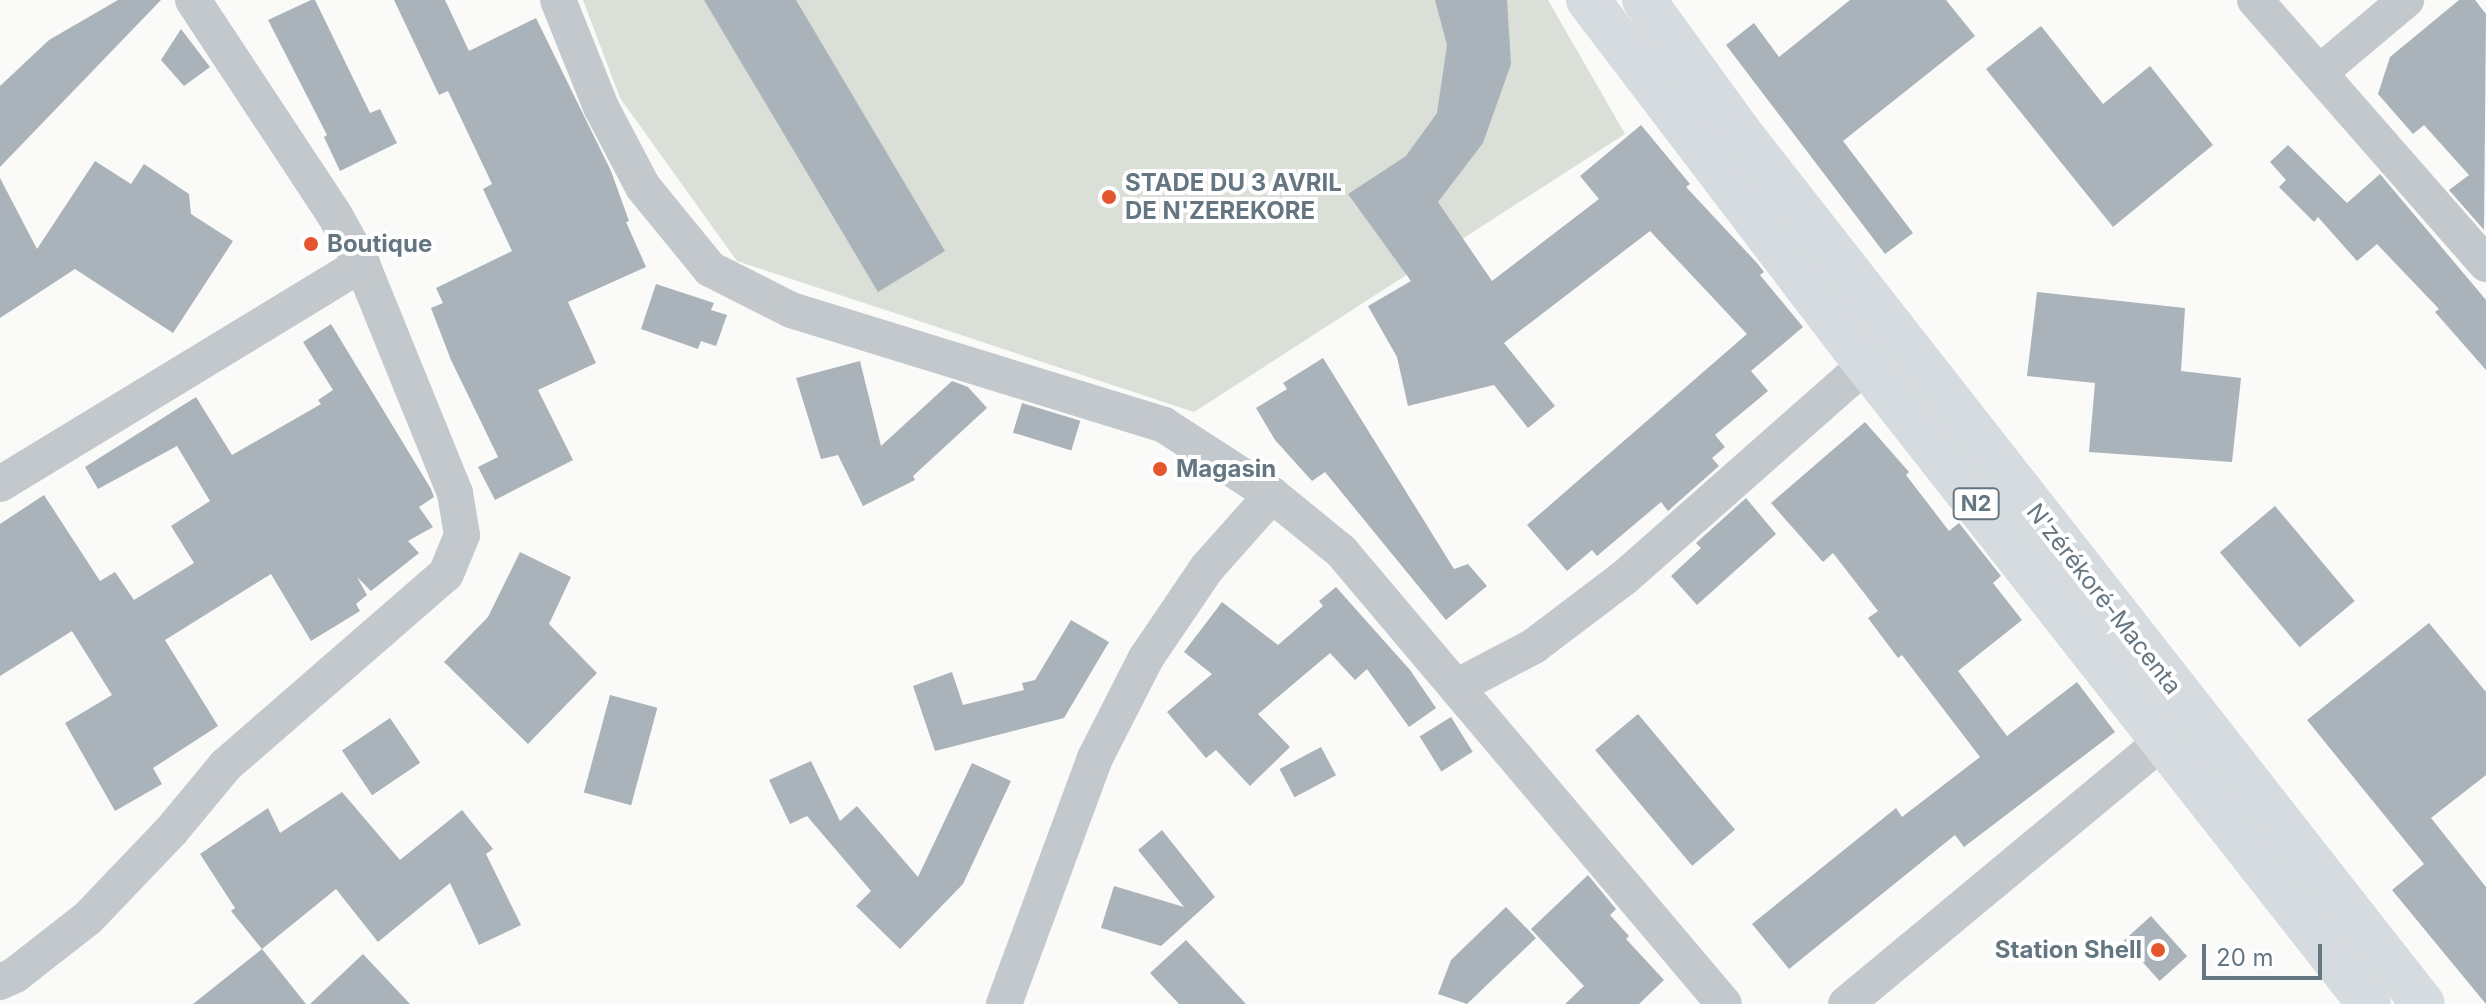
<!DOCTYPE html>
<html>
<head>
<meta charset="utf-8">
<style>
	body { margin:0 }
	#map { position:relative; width:2486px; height:1004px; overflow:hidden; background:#fafaf8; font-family:Inter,sans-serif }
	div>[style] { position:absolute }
	.green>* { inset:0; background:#dadfd7 }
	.building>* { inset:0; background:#aab3b9; transform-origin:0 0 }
	.street>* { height:36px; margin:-18px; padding:0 18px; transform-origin:18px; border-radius:18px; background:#c3c8cc }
	.highway>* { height:44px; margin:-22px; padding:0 22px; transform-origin:22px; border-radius:22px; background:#d6dbdf }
	.dots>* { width:22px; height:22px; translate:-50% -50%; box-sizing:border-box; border:4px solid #fff; border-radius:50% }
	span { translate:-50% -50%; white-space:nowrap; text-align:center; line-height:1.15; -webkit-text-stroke:8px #fff; paint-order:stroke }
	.shield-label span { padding:2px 6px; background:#fff; border:2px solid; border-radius:6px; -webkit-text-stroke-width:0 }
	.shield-label { font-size:22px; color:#657683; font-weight:700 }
	.poi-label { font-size:24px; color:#657683; font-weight:700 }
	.left { translate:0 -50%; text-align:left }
	.right { translate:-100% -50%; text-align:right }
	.street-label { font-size:24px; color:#657683 }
	.scale { position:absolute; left:2202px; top:944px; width:120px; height:36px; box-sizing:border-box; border:4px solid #657683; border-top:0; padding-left:10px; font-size:24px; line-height:28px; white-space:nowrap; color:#657683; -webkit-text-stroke:6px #fff; paint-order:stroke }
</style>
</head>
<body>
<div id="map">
	<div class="green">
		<i style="clip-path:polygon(583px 0,1548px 0,1625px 134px,1194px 412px,737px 261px,620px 98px)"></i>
	</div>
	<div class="building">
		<i style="clip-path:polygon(118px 0,161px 0,0 167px,0 86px,49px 40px)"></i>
		<i style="clip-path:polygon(311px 0,315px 0,370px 113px,380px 109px,397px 143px,340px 171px,324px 137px,327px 135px,268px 20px)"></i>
		<i style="clip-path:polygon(394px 0,445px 0,469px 51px,536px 18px,611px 171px,629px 221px,626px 222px,646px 267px,568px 302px,596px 363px,538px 390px,573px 460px,495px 500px,478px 467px,498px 457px,451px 360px,431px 308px,443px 303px,436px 288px,512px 251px,483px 189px,492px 184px,448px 91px,439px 95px)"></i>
		<i style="clip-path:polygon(704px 0,796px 0,945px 251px,878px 292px)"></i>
		<i style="clip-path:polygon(1435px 0,1507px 0,1511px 64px,1483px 143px,1438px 202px,1492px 281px,1599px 199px,1580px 176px,1641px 125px,1690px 184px,1686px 187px,1757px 263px,1764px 272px,1760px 275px,1803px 327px,1751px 371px,1768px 391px,1715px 435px,1725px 447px,1712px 458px,1719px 466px,1668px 511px,1661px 502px,1597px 556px,1592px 550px,1567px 571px,1527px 525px,1747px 334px,1650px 231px,1504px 343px,1555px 406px,1528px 428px,1494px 385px,1408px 406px,1397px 357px,1368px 306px,1411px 281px,1348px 194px,1406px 156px,1437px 113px,1447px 45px)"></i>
		<i style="clip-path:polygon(1850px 0,1946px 0,1975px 36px,1843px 141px,1913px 233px,1885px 254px,1726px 45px,1754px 23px,1779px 57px)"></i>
		<i style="clip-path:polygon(2459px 0,2475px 0,2486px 14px,2484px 230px,2449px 190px,2469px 175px,2424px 125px,2413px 134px,2378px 94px,2390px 57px)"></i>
		<i style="clip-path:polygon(2041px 26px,2103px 104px,2150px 66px,2213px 145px,2113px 227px,1986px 69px)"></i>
		<i style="clip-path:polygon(181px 29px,210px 67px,184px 86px,161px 60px)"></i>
		<i style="clip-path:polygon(2288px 145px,2347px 203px,2380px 174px,2486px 300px,2486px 370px,2435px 312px,2439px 309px,2377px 244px,2357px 261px,2318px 217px,2314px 222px,2279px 187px,2286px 180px,2270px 162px)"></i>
		<i style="clip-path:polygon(95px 161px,131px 184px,144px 164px,189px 194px,191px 214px,233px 241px,173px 333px,75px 269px,0 318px,0 178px,37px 249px)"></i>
		<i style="clip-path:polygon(656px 284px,714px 303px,711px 310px,727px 315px,716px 346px,701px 341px,698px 349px,641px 329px)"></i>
		<i style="clip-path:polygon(2037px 292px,2185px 308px,2181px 371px,2241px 378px,2232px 462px,2089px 452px,2095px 383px,2027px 376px)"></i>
		<i style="clip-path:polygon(331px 324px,431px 489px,434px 497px,419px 507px,433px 527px,408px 541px,419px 553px,371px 591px,357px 577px,367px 595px,356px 604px,360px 611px,311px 641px,271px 574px,165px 640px,218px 726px,153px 768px,162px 784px,115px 811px,65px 723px,112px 695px,72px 631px,0 676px,0 524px,44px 495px,100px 581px,115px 572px,134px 600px,194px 563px,171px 526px,210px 501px,177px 446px,98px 489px,85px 467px,196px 397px,232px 455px,321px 404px,318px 400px,333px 390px,303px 342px)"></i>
		<i style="clip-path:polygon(1323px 358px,1454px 569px,1468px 564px,1487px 586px,1446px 620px,1325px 472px,1312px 481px,1275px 440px,1256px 408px,1287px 389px,1283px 383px)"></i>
		<i style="clip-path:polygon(860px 361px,881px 446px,952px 381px,968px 387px,987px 408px,913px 476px,915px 480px,863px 506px,838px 455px,821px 459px,796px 378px)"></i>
		<i style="left:1022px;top:403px;width:61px;height:31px;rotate:17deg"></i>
		<i style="clip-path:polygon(1865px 422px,1909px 472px,1906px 475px,1949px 531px,1959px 523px,2001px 576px,1993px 583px,2022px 620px,1958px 671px,2007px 736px,2077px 682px,2115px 732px,1964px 847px,1955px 835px,1789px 969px,1752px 924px,1896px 808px,1902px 817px,1980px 757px,1902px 655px,1898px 658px,1868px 618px,1878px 611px,1833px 553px,1823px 562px,1771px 503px)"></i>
		<i style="clip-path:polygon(1746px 498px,1776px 534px,1697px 605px,1671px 576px,1701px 548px,1696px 543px)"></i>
		<i style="left:2275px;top:506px;width:124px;height:72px;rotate:50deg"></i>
		<i style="clip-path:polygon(520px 552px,571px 577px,549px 624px,597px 673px,528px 744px,444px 662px,488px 617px)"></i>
		<i style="clip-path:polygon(1336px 587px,1410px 670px,1436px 708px,1409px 727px,1367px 669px,1355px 680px,1330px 653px,1258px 714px,1290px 747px,1250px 786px,1216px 750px,1206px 758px,1167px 712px,1212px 674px,1184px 652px,1222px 602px,1278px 645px,1323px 606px,1319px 601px)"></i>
		<i style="clip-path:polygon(1071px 620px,1109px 642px,1064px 718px,935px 751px,913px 686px,952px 672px,963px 705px,1024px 690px,1022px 683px,1035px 680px)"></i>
		<i style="clip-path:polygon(2429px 623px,2486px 692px,2486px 775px,2431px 818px,2486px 887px,2486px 1004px,2392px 890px,2424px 864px,2307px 720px)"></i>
		<i style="left:610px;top:695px;width:49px;height:101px;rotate:15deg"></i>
		<i style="left:1638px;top:714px;width:151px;height:56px;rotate:50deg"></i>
		<i style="left:1451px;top:717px;width:41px;height:37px;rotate:58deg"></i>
		<i style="left:390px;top:718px;width:54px;height:58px;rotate:56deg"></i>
		<i style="left:1321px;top:747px;width:32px;height:47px;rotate:62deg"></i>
		<i style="clip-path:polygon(811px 761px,840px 821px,857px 806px,918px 877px,972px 763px,1011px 781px,963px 884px,900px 949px,856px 906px,871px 891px,807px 816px,790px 824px,769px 780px)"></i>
		<i style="clip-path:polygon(342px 792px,400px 860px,462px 810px,493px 849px,486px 854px,521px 925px,479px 945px,450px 883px,378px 942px,336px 889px,262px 949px,231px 911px,235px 908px,200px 854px,268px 808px,280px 833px)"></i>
		<i style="clip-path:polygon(1162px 830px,1215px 897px,1161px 946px,1101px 928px,1114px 886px,1184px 907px,1138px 850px)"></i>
		<i style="clip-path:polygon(1588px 875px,1616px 909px,1610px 915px,1629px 936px,1626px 939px,1664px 980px,1639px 1004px,1565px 1004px,1584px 986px,1531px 929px)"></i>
		<i style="clip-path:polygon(1506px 907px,1536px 938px,1467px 1004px,1438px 994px,1451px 960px)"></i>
		<i style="left:2151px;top:916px;width:54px;height:37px;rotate:48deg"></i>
		<i style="clip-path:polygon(1186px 940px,1246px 1004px,1179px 1004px,1150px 973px)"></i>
		<i style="clip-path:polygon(262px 949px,306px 1004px,193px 1004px)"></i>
		<i style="clip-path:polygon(363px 954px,410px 1004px,310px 1004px)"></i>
	</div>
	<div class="street">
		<i style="left:558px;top:0;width:115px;rotate:68.1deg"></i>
		<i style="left:601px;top:107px;width:90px;rotate:62.3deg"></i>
		<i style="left:643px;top:187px;width:106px;rotate:50.7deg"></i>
		<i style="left:710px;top:269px;width:91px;rotate:26.8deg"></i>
		<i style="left:791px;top:310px;width:390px;rotate:17.1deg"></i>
		<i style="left:1164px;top:425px;width:129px;rotate:32.9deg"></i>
		<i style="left:1272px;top:495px;width:89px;rotate:39.1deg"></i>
		<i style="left:1341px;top:551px;width:593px;rotate:49.79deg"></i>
		<i style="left:2255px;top:0;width:351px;rotate:48.8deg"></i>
		<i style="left:2319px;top:73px;width:114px;rotate:-40deg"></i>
		<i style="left:0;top:484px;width:424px;rotate:-31.3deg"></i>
		<i style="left:1456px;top:687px;width:88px;rotate:-27.7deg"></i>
		<i style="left:1534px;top:646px;width:114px;rotate:-37.2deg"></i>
		<i style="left:1625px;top:577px;width:348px;rotate:-41.4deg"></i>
		<i style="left:0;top:982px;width:17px;rotate:-25deg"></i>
		<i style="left:15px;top:975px;width:93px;rotate:-38deg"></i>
		<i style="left:88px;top:918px;width:122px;rotate:-46.3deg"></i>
		<i style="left:172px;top:830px;width:85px;rotate:-50.3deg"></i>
		<i style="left:226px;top:765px;width:291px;rotate:-41deg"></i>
		<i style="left:446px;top:574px;width:42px;rotate:-67.7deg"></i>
		<i style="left:462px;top:535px;width:43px;rotate:-99.5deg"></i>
		<i style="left:455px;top:493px;width:247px;rotate:-112.1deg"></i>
		<i style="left:362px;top:264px;width:57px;rotate:-119.2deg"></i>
		<i style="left:334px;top:214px;width:256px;rotate:-123.4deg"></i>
		<i style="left:1004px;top:1004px;width:262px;rotate:-69.7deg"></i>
		<i style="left:1095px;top:758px;width:112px;rotate:-63deg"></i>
		<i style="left:1146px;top:658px;width:109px;rotate:-55.9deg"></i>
		<i style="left:1207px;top:568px;width:98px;rotate:-48.3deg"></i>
		<i style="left:1846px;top:1004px;width:438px;rotate:-39.7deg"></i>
	</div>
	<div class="highway">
		<i style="left:1588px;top:0;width:457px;rotate:52.7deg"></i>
		<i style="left:1865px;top:363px;width:815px;rotate:51.82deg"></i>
		<i style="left:1644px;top:0;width:165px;rotate:54.1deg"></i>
		<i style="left:1741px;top:134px;width:1105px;rotate:51.91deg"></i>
	</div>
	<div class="dots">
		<i style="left:1109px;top:197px;background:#e4572e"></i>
		<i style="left:311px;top:244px;background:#e4572e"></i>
		<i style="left:1160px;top:469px;background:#e4572e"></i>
		<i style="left:2158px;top:950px;background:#e4572e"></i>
	</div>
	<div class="shield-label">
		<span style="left:1976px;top:504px">N2</span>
	</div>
	<div class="poi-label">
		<span class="left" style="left:1125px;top:197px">STADE DU 3 AVRIL<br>DE N'ZEREKORE</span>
		<span class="left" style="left:327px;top:244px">Boutique</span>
		<span class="left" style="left:1176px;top:469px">Magasin</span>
		<span class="right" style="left:2142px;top:950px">Station Shell</span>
	</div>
	<div class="street-label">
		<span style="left:2104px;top:599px;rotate:52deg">N'zérékoré-Macenta</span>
	</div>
	<div class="scale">20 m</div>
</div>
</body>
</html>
